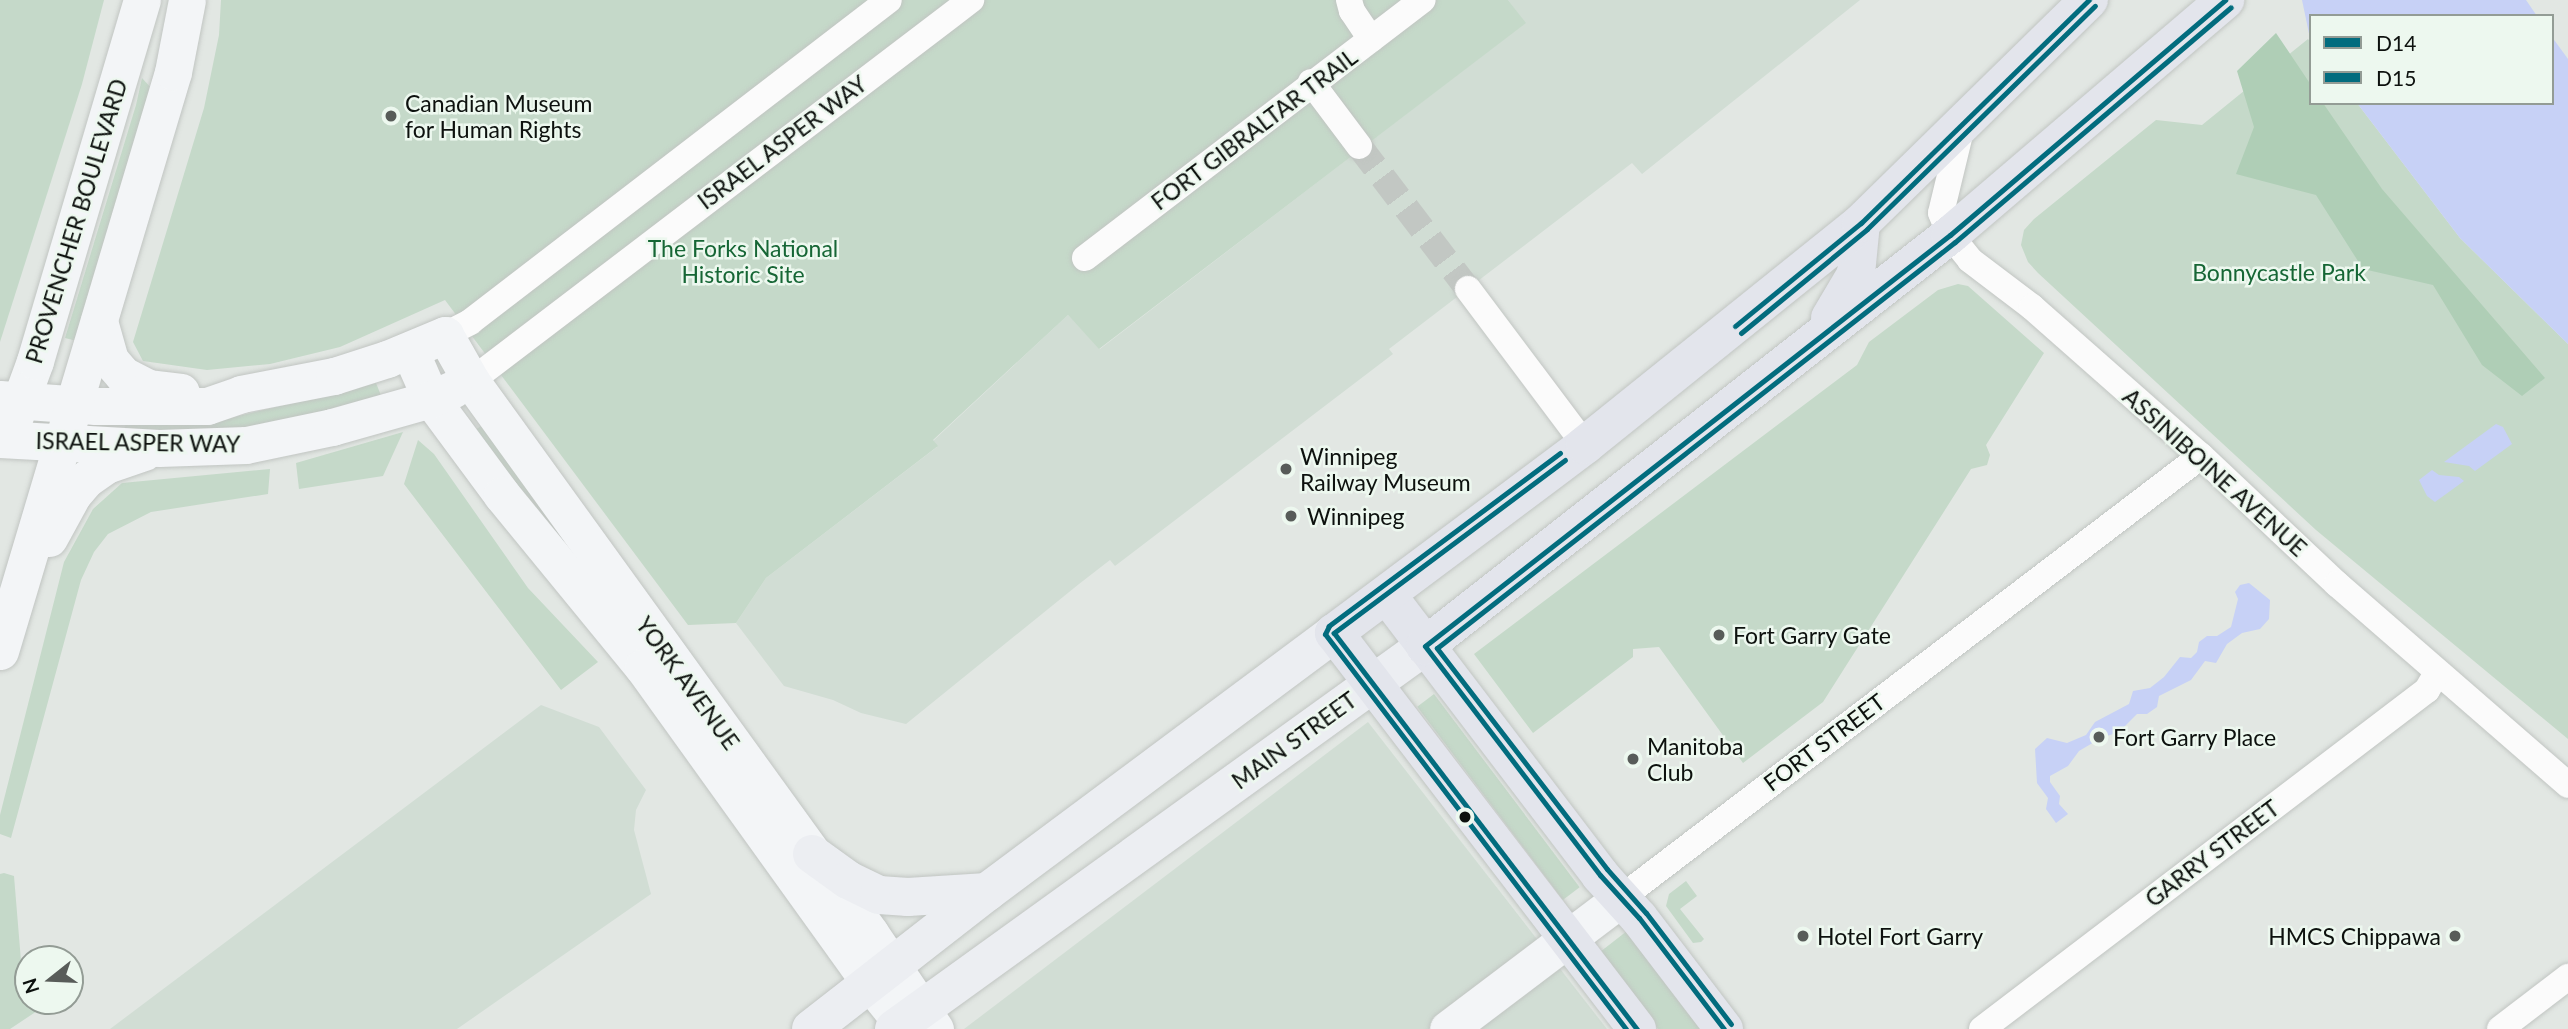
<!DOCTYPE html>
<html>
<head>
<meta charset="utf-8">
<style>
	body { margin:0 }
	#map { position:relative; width:2568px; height:1029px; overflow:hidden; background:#e2e7e3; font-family:Lato,sans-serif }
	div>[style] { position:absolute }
	.built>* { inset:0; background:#d1ddd4 }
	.green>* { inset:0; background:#c5d9c9; transform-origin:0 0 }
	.forest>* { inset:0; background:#afceb6 }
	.water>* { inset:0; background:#c7d1f6 }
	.street-tunnel>* { height:26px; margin-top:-13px; transform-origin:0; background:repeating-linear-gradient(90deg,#c2c7c3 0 26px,transparent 0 39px) }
	.roads { filter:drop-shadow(0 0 2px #c1c5c2) drop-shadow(0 0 2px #c1c5c2) }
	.street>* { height:26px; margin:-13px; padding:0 13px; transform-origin:13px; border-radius:13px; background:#fbfbfb }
	.secondary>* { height:37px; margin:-18.5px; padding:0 18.5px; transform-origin:18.5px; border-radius:18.5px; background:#f3f5f7 }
	.primary>* { height:38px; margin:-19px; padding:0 19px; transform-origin:19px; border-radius:19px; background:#eceef2 }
	.highway>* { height:38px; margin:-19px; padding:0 19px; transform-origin:19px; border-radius:19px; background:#e3e5ec }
	.bus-1>* { height:5px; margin:-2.5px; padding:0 2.5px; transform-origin:2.5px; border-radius:2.5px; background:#026c7e }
	.bus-2>* { height:5px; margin:-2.5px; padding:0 2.5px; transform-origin:2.5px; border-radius:2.5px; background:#026c7e }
	.dots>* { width:19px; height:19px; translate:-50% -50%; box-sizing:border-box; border:4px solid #edf8ef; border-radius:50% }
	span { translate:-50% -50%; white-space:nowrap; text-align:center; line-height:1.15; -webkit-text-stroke:5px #edf8ef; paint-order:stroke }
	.poi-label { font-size:23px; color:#0d110e }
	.left { translate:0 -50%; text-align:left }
	.right { translate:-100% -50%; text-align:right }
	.street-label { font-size:23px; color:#0d110e }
	.park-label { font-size:23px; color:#166635 }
	.legend { position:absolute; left:2309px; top:14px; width:245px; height:91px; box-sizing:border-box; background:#edf8ef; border:2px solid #939c95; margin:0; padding:9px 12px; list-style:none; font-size:21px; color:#0d110e }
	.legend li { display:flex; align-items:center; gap:14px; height:35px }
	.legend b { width:35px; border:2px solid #939c95 }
	.north { position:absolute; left:14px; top:945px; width:70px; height:70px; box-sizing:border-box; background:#edf8ef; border:2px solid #939c95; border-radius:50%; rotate:252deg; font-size:19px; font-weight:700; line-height:28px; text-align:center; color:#0d110e }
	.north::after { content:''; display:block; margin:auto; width:24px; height:32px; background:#585c59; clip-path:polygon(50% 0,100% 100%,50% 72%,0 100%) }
</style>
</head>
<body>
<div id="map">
	<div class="built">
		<i style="clip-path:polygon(1508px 0,1860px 0,1642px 174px,1632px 163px,1389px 349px,1393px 354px,1115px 566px,1110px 560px,1079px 584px,906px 724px,861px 713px,833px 700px,784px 686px,736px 623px,766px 578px,937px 447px,933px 441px,1068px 315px,1100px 349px,1525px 23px)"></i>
		<i style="clip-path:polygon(541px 705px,599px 727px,646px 790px,636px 810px,634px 830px,651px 894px,457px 1029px,110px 1029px)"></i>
		<i style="clip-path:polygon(1368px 722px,1607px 1029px,964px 1029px)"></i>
	</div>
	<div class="green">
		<i style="clip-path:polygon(0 0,104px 0,82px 84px,0 342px)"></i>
		<i style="clip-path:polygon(221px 0,1508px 0,1526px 23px,1099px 349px,1068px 315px,933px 440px,938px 446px,766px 578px,736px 623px,688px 625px,445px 300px,340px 347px,270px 364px,207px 370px,143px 361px,133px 342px,204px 108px,219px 35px)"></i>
		<i style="clip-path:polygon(2308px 39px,2311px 43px,2311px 103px,2357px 103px,2460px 238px,2568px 344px,2568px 739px,2316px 530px,2038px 273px,2028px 262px,2021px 245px,2024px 230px,2034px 219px,2156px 120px,2202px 125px)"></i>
		<i style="clip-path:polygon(142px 78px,152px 89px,77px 341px,65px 338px,136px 105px)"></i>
		<i style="clip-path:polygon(1958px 284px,1968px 286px,2044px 353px,1986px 445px,1990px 455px,1987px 465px,1971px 469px,1823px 702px,1743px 763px,1659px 647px,1633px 649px,1633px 657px,1533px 733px,1474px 654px,1857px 365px,1869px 342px,1938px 290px)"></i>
		<i style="clip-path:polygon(376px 383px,382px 398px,245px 430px,125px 433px,125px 425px,205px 424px)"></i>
		<i style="clip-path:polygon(483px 425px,594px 582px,473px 431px)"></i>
		<i style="clip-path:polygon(403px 432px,383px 476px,299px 489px,296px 463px)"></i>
		<i style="clip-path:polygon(418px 440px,434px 454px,528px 588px,598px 662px,561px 690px,404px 484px)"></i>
		<i style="clip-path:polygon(270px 469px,268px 494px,151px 512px,108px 534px,94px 552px,81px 580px,11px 838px,0 834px,0 815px,64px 562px,93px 509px,122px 483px)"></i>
		<i style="left:1434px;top:694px;width:242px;height:21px;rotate:53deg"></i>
		<i style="clip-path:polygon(4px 873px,14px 876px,22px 973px,28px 983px,28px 1001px,39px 1001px,43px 1007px,10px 1029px,0 1029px,0 874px)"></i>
		<i style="clip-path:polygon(1686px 881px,1697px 896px,1680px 909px,1704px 939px,1701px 942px,1693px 943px,1666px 906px,1669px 894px)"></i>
		<i style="clip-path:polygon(1627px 931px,1702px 1029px,1658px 1029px,1600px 952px)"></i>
	</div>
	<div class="forest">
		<i style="clip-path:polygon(2276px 33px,2311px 85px,2311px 103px,2323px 103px,2382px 189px,2545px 378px,2522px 396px,2482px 365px,2433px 285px,2363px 269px,2316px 195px,2236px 174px,2254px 127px,2237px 71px)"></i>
	</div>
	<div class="water">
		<i style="clip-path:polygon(2302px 0,2526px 0,2537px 16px,2311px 16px,2311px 43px)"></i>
		<i style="clip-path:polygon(2552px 37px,2568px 59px,2568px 344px,2460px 238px,2357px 103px,2552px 103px)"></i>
		<i style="clip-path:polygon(2496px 424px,2503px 427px,2512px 444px,2475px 471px,2469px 466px,2444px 462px)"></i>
		<i style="clip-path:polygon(2432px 470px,2439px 475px,2459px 477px,2464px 481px,2435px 502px,2427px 496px,2419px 480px)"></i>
		<i style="clip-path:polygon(2249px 583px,2270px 600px,2269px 619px,2260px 629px,2242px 633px,2227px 644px,2216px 663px,2205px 661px,2191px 680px,2159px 696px,2157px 707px,2147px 714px,2137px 714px,2119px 732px,2101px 738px,2079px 751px,2068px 766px,2050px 776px,2050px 782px,2060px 796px,2059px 804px,2068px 814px,2056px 823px,2046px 809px,2048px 798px,2037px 783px,2035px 749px,2047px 738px,2067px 743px,2086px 735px,2095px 722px,2129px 704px,2133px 691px,2150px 688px,2164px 677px,2180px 657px,2191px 658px,2197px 652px,2199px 642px,2207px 636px,2217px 636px,2231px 627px,2238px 599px,2235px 592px,2240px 585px)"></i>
	</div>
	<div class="street-tunnel">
		<i style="left:1359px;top:146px;width:180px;rotate:52.7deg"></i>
	</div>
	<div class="roads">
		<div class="street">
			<i style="left:1349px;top:0;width:11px;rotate:75deg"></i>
			<i style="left:1352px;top:11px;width:34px;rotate:56deg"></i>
			<i style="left:1311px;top:82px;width:80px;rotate:53.1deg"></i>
			<i style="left:1962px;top:126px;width:89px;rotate:103.6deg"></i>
			<i style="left:1941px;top:213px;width:24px;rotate:68deg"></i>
			<i style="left:1950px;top:235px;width:32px;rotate:51deg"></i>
			<i style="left:1970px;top:260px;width:78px;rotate:37.2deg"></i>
			<i style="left:2032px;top:307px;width:225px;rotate:41.4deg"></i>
			<i style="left:2201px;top:456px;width:187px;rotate:43.3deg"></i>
			<i style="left:2337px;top:584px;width:306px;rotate:41deg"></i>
			<i style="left:1085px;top:258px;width:425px;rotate:-37.4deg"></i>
			<i style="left:1468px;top:289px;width:195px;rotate:53.1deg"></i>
			<i style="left:445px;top:335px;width:28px;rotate:-27deg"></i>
			<i style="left:470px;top:322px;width:528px;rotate:-37.54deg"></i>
			<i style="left:471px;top:381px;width:629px;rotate:-37.31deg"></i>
			<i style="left:1621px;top:898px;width:729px;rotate:-37.31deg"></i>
			<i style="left:1982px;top:1029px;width:559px;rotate:-37.3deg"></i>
			<i style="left:2427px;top:690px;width:20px;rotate:-60deg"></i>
			<i style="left:2500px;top:1029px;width:86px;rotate:-37.4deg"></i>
		</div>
		<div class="secondary">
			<i style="left:99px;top:321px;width:41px;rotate:74.2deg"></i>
			<i style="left:110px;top:360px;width:20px;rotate:49deg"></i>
			<i style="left:123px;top:375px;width:29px;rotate:27deg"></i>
			<i style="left:149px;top:388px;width:32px;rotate:7deg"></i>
			<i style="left:410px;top:351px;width:52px;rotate:66.4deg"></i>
			<i style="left:431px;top:399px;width:119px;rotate:53.5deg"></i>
			<i style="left:502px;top:495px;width:222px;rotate:50.7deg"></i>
			<i style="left:643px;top:667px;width:389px;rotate:54.3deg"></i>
			<i style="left:870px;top:983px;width:51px;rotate:51.3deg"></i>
			<i style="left:0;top:399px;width:96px;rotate:4.2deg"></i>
			<i style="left:96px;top:406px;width:111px"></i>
			<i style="left:207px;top:406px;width:36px;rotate:-19deg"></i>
			<i style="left:241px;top:394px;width:95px;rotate:-11deg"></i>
			<i style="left:334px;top:376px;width:56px;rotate:-17.8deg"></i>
			<i style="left:387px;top:359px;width:63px;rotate:-22.5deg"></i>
			<i style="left:445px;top:335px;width:53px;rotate:60.5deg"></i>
			<i style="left:471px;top:381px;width:681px;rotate:54.14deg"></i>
			<i style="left:870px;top:933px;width:116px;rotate:55.9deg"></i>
			<i style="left:12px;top:424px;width:67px;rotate:-69.9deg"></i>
			<i style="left:35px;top:361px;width:377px;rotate:-73.5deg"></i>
			<i style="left:0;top:439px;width:159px;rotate:3.2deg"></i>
			<i style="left:159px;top:448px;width:87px;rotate:-2deg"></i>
			<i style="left:246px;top:445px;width:88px;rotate:-11.8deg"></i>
			<i style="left:332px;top:427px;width:103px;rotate:-15.8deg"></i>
			<i style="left:431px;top:399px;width:24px;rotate:-24deg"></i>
			<i style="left:49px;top:538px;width:50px;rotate:-61.4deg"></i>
			<i style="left:73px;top:494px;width:20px;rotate:-49deg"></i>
			<i style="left:86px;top:479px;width:24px;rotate:-35deg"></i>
			<i style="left:106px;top:465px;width:40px;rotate:-18.9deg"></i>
			<i style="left:0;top:651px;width:604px;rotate:-73.36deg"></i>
			<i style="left:173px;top:72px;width:73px;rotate:-79deg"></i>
			<i style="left:1448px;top:1029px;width:217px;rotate:-37.1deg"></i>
		</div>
		<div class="primary">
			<i style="left:812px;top:854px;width:44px;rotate:35.8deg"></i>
			<i style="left:848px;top:880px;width:34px;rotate:26deg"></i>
			<i style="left:879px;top:895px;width:29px;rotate:4deg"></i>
			<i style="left:908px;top:897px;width:79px;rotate:-3.6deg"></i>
			<i style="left:811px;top:1029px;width:223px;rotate:-37.9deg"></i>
			<i style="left:987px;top:892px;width:433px;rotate:-36.7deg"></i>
			<i style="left:894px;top:1029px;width:655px;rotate:-35.8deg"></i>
		</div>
		<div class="highway">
			<i style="left:1830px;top:318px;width:51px;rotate:-59.4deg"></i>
			<i style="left:1856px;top:274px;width:51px;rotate:-84.4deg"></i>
			<i style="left:1387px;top:595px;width:352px;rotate:52.7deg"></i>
			<i style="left:1600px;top:875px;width:58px;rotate:47.8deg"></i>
			<i style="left:1639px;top:918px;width:140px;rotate:52.6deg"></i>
			<i style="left:1425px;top:646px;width:667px;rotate:-38.06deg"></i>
			<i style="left:1950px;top:235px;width:362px;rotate:-40.5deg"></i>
			<i style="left:1637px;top:1029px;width:499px;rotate:-127.4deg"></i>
			<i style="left:1334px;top:633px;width:314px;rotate:-36.8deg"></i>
			<i style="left:1585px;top:445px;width:354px;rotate:-38.8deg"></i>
			<i style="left:1861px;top:223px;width:319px;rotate:-44.4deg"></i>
		</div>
	</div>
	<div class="bus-1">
		<i style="left:1735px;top:326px;width:163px;rotate:-39.3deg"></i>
		<i style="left:1861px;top:223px;width:319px;rotate:-44.4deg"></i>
		<i style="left:1565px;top:460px;width:289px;rotate:143.2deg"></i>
		<i style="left:1334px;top:633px;width:499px;rotate:52.6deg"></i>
		<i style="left:1724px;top:1029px;width:140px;rotate:-127.4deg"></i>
		<i style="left:1639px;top:918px;width:58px;rotate:-132.2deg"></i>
		<i style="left:1600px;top:875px;width:288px;rotate:-127.4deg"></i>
		<i style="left:1425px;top:646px;width:667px;rotate:-38.06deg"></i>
		<i style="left:1950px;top:235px;width:362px;rotate:-40.5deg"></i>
	</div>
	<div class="bus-2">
		<i style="left:1741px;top:333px;width:163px;rotate:-39.5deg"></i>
		<i style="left:1867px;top:229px;width:319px;rotate:-44.4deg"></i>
		<i style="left:1560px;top:453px;width:289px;rotate:143.2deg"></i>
		<i style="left:1329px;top:626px;width:9px;rotate:117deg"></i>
		<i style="left:1325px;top:634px;width:497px;rotate:52.7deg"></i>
		<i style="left:1731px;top:1024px;width:140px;rotate:-127.4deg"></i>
		<i style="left:1646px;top:913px;width:59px;rotate:-131.6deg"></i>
		<i style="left:1607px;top:869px;width:279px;rotate:-127.6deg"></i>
		<i style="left:1437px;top:648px;width:658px;rotate:-38.09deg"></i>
		<i style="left:1955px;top:242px;width:362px;rotate:-40.4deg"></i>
	</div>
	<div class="dots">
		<i style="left:391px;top:116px;background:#585c59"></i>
		<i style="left:1286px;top:469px;background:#585c59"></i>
		<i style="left:1291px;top:516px;background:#585c59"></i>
		<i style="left:1719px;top:635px;background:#585c59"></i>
		<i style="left:2099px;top:737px;background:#585c59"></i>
		<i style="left:1633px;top:759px;background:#585c59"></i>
		<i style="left:1465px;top:817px;background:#0d110e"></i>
		<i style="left:1803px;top:936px;background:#585c59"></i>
		<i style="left:2455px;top:936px;background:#585c59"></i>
	</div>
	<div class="poi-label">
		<span class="left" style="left:405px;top:116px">Canadian Museum<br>for Human Rights</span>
		<span class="left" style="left:1300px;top:469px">Winnipeg<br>Railway Museum</span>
		<span class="left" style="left:1307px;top:516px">Winnipeg</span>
		<span class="left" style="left:1733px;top:635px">Fort Garry Gate</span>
		<span class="left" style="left:2113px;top:737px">Fort Garry Place</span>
		<span class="left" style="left:1647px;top:759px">Manitoba<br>Club</span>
		<span class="left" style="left:1817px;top:936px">Hotel Fort Garry</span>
		<span class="right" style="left:2441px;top:936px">HMCS Chippawa</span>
	</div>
	<div class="street-label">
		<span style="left:1254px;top:129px;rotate:-37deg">FORT GIBRALTAR TRAIL</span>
		<span style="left:782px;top:142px;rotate:-37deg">ISRAEL ASPER WAY</span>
		<span style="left:76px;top:221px;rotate:-73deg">PROVENCHER BOULEVARD</span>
		<span style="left:138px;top:442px;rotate:1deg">ISRAEL ASPER WAY</span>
		<span style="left:2215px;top:472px;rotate:42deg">ASSINIBOINE AVENUE</span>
		<span style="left:688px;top:683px;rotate:54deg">YORK AVENUE</span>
		<span style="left:1294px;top:740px;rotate:-36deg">MAIN STREET</span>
		<span style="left:1824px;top:742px;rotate:-37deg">FORT STREET</span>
		<span style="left:2212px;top:853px;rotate:-37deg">GARRY STREET</span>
	</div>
	<div class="park-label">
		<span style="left:743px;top:261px">The Forks National<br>Historic Site</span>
		<span style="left:2279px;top:272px">Bonnycastle Park</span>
	</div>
	<ul class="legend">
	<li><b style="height:9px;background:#026c7e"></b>D14</li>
	<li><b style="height:9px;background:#026c7e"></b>D15</li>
	</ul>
	<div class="north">N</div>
</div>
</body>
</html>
